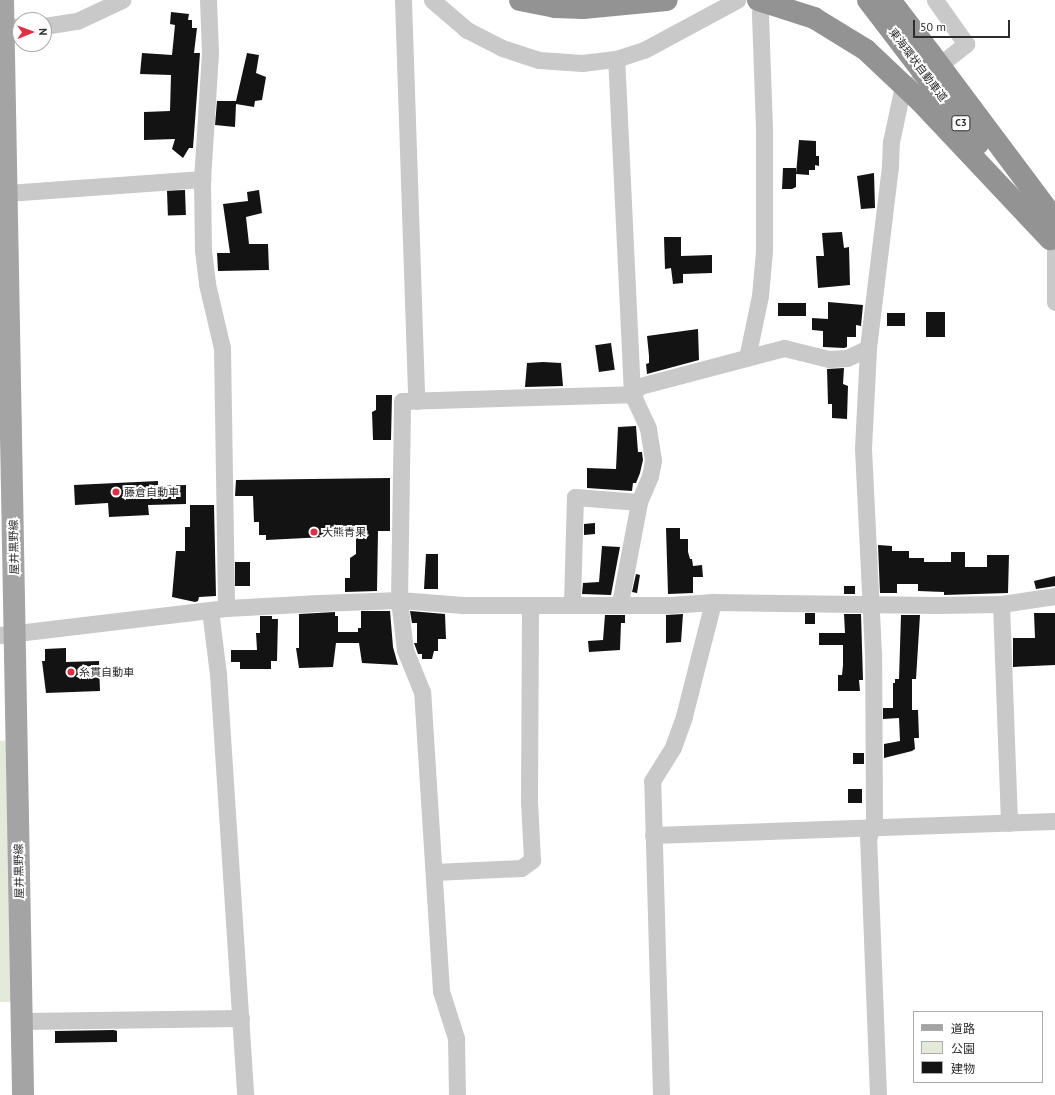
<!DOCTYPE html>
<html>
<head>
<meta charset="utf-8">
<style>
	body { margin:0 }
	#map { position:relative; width:1055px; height:1095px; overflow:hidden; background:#fff; font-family:"PT Sans","Noto Sans JP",sans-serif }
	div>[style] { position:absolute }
	.green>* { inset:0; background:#e3ead9 }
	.building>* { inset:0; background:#131313; transform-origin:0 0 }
	.minor>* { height:17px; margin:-8.5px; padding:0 8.5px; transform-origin:8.5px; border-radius:8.5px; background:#c9c9c9 }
	.major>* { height:22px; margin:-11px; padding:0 11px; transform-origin:11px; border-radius:11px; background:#a4a4a4 }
	.highway>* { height:22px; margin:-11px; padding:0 11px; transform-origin:11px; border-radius:11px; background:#939393 }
	.highway-bridge>* { height:22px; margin:-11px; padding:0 11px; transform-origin:11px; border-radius:11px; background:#939393 }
	.dots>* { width:11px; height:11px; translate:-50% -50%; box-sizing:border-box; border:2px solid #fff; border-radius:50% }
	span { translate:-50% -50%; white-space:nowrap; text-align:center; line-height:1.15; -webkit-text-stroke:4px #fff; paint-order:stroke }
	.shield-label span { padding:1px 3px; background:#fff; border:1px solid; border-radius:3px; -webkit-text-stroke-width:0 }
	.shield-label { font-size:10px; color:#2c2c2c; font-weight:700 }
	.street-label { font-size:11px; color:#2c2c2c }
	.poi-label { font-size:11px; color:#2c2c2c }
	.left { translate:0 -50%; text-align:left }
	.legend { position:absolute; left:913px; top:1011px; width:130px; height:72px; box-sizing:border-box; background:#fff; border:1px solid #ababab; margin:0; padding:5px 7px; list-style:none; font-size:12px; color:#2c2c2c }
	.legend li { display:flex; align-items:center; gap:8px; height:20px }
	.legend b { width:20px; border:1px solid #ababab }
	.north { position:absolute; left:12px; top:12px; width:40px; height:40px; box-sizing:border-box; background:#fff; border:1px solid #ababab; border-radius:50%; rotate:89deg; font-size:11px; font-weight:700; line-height:16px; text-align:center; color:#2c2c2c }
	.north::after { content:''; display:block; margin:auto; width:14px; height:18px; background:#e52c43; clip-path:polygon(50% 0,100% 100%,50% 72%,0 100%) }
	.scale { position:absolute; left:913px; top:20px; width:97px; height:18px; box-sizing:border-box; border:2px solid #2c2c2c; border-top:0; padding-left:5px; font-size:12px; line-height:14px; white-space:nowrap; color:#2c2c2c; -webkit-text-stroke:3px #fff; paint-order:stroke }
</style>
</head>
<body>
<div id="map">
	<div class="green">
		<i style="clip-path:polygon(11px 740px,16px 1002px,0 1002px,0 741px)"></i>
	</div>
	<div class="building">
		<i style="clip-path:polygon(171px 12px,189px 14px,188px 20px,192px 20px,192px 28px,197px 28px,194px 53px,200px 53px,193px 148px,189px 148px,183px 158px,172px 149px,175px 139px,144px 140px,144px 112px,170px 111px,171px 75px,140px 74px,142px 53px,172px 55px,175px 25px,170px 24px)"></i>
		<i style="clip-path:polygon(247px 53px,259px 55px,256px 73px,266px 77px,262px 100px,255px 101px,254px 107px,236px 104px,235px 127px,215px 125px,217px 101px,236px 101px)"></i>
		<i style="clip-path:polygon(799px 140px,816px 141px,816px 156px,819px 156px,819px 166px,815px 165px,815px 170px,809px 170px,809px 175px,796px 174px)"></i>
		<i style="clip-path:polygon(783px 168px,796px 168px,796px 187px,792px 189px,782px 189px)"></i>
		<i style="clip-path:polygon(874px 173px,875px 208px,861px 209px,857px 176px)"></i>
		<i style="left:185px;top:190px;width:25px;height:18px;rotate:88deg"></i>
		<i style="clip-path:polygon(259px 190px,262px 213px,246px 217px,249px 244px,268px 244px,269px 270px,218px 271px,217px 253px,230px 253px,223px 204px,248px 201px,247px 192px)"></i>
		<i style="clip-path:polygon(842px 232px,844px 248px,849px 247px,850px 285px,818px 288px,816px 256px,824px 256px,822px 233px)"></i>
		<i style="clip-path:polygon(664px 237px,681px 237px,681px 256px,712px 255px,712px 273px,683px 274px,683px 283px,673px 284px,671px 268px,665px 269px)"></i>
		<i style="clip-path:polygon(828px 302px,863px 305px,861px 326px,856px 325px,856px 337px,847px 337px,847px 347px,844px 348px,823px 347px,823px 331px,812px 330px,812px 318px,828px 319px)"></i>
		<i style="left:806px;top:303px;width:13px;height:28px;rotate:90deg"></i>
		<i style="left:926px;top:312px;width:19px;height:25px"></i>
		<i style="left:905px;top:313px;width:13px;height:18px;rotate:90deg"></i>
		<i style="clip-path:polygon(698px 329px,699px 360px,647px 374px,646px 364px,649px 363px,649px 356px,647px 336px)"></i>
		<i style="left:611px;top:343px;width:27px;height:16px;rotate:82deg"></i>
		<i style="clip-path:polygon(543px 362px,561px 363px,563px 386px,525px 387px,527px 363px)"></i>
		<i style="clip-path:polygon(844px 368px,843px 384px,848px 386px,847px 419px,832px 418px,832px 404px,828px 404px,827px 369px)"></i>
		<i style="clip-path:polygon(376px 395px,392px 395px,391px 440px,373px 440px,372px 412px,376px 410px)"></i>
		<i style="clip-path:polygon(636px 426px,638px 452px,642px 452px,643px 460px,640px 473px,636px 483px,633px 483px,632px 491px,587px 488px,587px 468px,616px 469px,618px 427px)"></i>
		<i style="clip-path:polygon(390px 478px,390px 531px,378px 531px,377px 591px,345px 592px,345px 578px,350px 578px,350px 558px,356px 554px,356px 532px,325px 532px,325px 537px,266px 540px,266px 535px,259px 535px,259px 522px,254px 522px,253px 496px,235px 496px,236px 480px)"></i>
		<i style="clip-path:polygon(158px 481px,158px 486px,186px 485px,186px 504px,148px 505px,149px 515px,109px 517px,108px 503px,75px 505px,74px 485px)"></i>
		<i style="clip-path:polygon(190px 505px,214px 505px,216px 596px,199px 597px,198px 601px,195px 602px,172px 597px,176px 551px,185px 551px,185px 527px,190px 527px)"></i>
		<i style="clip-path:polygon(595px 523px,595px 534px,584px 535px,584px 524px)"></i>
		<i style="clip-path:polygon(666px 528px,680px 528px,680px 539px,688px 539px,688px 552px,690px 559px,692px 559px,693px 566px,702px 565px,703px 577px,693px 577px,693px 593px,668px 594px)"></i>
		<i style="clip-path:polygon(878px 545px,892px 546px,892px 551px,909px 551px,909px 558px,924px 558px,924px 562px,951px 562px,951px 552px,965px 552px,965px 567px,987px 567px,987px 555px,1009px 555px,1008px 593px,944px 595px,944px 592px,918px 591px,918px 584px,897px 584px,897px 593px,880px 593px)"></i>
		<i style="clip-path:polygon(602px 546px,620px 547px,611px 595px,582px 594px,583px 583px,599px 582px)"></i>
		<i style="clip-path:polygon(426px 554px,438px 554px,438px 589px,424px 589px)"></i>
		<i style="left:235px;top:562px;width:15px;height:24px"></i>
		<i style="clip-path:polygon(636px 574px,640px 575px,637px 593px,632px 592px)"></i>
		<i style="clip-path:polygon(1055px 576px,1055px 586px,1036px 589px,1034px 581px)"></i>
		<i style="left:844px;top:586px;width:11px;height:8px"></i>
		<i style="clip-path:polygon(361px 611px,390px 611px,393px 647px,398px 665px,362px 663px,359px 643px,336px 643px,333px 667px,299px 668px,296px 648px,299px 648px,299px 614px,335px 612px,335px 616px,338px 616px,338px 632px,358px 632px,358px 628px,361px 628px)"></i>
		<i style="clip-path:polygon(410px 611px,445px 614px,446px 639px,438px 639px,438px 651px,434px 651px,432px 659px,422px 659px,422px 654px,418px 654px,414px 643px,417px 643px,417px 623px,412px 623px)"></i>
		<i style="left:805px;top:613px;width:10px;height:11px"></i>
		<i style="clip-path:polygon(1034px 613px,1055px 613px,1055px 665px,1013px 667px,1013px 638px,1035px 638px)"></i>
		<i style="clip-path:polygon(683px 614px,681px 642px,666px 643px,666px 615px)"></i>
		<i style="clip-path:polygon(844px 614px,861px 614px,863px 680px,859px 680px,860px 691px,838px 691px,838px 675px,842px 675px,843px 665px,843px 645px,819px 645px,819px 633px,845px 633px)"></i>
		<i style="clip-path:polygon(605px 615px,625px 615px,625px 623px,621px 623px,620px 650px,589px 652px,588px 641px,603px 640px)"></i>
		<i style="clip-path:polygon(901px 615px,920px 615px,916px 679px,912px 679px,912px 710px,918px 710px,919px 738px,914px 738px,915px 749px,912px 751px,884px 758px,884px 744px,900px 741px,899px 718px,883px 719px,883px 708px,893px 708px,893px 683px,895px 683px,895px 679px,899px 679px)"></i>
		<i style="clip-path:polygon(260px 616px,272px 616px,272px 619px,278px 619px,277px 661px,271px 661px,271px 669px,240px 669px,240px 662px,231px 662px,231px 650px,257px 650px,256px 633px,260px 633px)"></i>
		<i style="clip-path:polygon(66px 648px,66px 662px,99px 661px,100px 691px,46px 693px,42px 661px,45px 661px,45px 649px)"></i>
		<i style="left:853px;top:753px;width:11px;height:11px"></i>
		<i style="left:848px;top:789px;width:14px;height:14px"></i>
		<i style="clip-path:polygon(114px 1030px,117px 1031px,117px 1042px,55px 1043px,55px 1031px)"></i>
	</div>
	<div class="minor">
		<i style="left:208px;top:0;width:53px;rotate:87.8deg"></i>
		<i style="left:210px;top:53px;width:126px;rotate:93.6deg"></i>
		<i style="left:202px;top:179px;width:71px;rotate:89.2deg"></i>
		<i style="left:203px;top:250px;width:34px;rotate:83deg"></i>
		<i style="left:207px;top:284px;width:66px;rotate:76.8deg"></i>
		<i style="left:222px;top:348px;width:260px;rotate:89.1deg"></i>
		<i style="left:403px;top:0;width:401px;rotate:88.1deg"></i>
		<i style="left:432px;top:0;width:46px;rotate:40.6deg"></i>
		<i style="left:467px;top:30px;width:39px;rotate:27deg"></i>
		<i style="left:502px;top:48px;width:39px;rotate:18deg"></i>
		<i style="left:539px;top:60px;width:43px;rotate:4deg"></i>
		<i style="left:582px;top:63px;width:34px;rotate:-7deg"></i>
		<i style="left:616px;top:59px;width:29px;rotate:-18deg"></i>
		<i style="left:644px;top:50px;width:106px;rotate:-28.3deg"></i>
		<i style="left:0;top:26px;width:20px;rotate:3deg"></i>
		<i style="left:44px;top:26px;width:33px;rotate:-9deg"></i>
		<i style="left:77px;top:21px;width:50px;rotate:-25deg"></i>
		<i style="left:7px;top:193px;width:196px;rotate:-4.1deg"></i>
		<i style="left:1055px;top:233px;width:69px;rotate:90deg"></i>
		<i style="left:747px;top:358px;width:63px;rotate:-78.2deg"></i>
		<i style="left:760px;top:296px;width:45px;rotate:-84.9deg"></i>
		<i style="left:764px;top:251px;width:122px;rotate:-90deg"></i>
		<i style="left:764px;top:129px;width:116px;rotate:-92deg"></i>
		<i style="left:760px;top:13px;width:13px;rotate:-77deg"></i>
		<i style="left:572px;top:603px;width:106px;rotate:-88.4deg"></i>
		<i style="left:575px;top:497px;width:64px;rotate:4.5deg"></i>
		<i style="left:639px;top:502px;width:28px;rotate:-67deg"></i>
		<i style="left:650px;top:476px;width:16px;rotate:-79deg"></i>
		<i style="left:653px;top:460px;width:32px;rotate:-99deg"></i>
		<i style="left:648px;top:428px;width:38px;rotate:-115deg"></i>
		<i style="left:632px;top:394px;width:335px;rotate:-92.7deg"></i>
		<i style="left:620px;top:603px;width:103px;rotate:-79.3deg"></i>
		<i style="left:1001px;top:604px;width:219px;rotate:87.9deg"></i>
		<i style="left:210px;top:610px;width:64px;rotate:82.9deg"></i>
		<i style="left:218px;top:674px;width:422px;rotate:86.3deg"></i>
		<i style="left:0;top:635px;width:228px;rotate:-6.8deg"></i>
		<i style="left:226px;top:608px;width:93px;rotate:-3.1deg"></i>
		<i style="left:319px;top:603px;width:80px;rotate:-2.1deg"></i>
		<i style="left:399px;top:600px;width:64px;rotate:4.5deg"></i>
		<i style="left:463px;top:605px;width:207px"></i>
		<i style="left:670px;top:605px;width:43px;rotate:-4deg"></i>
		<i style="left:713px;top:602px;width:223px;rotate:0.8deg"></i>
		<i style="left:936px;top:605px;width:65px;rotate:-0.9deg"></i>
		<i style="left:1001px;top:604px;width:55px;rotate:-8.4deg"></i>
		<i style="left:653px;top:835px;width:402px;rotate:-2deg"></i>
		<i style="left:434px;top:872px;width:87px;rotate:-2.6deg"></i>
		<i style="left:521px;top:868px;width:14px;rotate:-36deg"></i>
		<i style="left:532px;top:860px;width:59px;rotate:-92.9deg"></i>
		<i style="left:529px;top:801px;width:196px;rotate:-89.7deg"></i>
		<i style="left:22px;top:1021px;width:219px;rotate:-0.8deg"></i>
		<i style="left:457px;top:1095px;width:57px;rotate:-91deg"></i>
		<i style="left:456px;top:1038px;width:49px;rotate:-107.7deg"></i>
		<i style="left:441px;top:991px;width:300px;rotate:-93.6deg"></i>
		<i style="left:422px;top:692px;width:45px;rotate:-112deg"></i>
		<i style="left:405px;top:650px;width:50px;rotate:-96.8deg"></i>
		<i style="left:399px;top:600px;width:199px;rotate:-89.1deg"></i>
		<i style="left:402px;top:401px;width:230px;rotate:-1.7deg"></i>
		<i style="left:632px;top:394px;width:11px;rotate:-45deg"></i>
		<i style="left:640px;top:386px;width:149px;rotate:-14.8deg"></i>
		<i style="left:784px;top:348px;width:46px;rotate:13.7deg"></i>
		<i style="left:829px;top:359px;width:18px;rotate:-3deg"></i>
		<i style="left:847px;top:358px;width:23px;rotate:-25deg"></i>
		<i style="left:661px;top:1095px;width:314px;rotate:-91.6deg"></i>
		<i style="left:652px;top:781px;width:40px;rotate:-58deg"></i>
		<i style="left:673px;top:747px;width:33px;rotate:-70deg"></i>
		<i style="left:684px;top:716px;width:118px;rotate:-75.7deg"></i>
		<i style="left:878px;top:1095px;width:256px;rotate:-92.2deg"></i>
		<i style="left:868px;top:839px;width:21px;rotate:-73deg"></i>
		<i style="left:874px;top:819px;width:166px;rotate:-90.3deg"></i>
		<i style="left:873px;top:653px;width:205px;rotate:-92.8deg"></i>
		<i style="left:863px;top:448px;width:100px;rotate:-87.1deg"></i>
		<i style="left:868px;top:348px;width:183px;rotate:-83.1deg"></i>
		<i style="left:890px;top:166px;width:24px;rotate:-88deg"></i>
		<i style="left:891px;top:142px;width:48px;rotate:-78deg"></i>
		<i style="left:901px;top:95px;width:83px;rotate:-38.1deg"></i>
		<i style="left:966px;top:44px;width:54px;rotate:-125.2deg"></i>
	</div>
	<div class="major">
		<i style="left:3px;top:0;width:1095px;rotate:88.95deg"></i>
	</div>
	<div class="highway">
		<i style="left:520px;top:0;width:36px;rotate:11deg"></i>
		<i style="left:555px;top:7px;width:28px;rotate:2deg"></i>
		<i style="left:583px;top:8px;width:84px;rotate:-5.4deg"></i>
		<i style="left:890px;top:0;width:68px;rotate:52.8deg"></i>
	</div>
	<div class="highway-bridge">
		<i style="left:758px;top:0;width:59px;rotate:17.8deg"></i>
		<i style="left:814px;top:18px;width:61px;rotate:31.6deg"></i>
		<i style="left:866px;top:50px;width:74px;rotate:43.4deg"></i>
		<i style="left:920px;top:101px;width:190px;rotate:46.7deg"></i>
		<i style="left:868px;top:0;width:181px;rotate:52.6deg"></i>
		<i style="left:931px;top:54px;width:207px;rotate:53.2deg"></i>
	</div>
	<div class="dots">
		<i style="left:116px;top:492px;background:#e52c43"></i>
		<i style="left:314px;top:532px;background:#e52c43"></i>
		<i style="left:71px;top:672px;background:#e52c43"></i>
	</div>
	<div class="shield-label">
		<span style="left:961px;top:123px">C3</span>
	</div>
	<div class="street-label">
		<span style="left:918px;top:65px;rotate:53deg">東海環状自動車道</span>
		<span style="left:14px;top:547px;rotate:-91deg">屋井黒野線</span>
		<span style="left:19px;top:871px;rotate:-91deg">屋井黒野線</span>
	</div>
	<div class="poi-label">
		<span class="left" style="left:124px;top:492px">藤倉自動車</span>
		<span class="left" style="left:322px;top:532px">大熊青果</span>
		<span class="left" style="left:79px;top:672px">糸貫自動車</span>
	</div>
	<ul class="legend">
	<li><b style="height:5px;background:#a4a4a4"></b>道路</li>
	<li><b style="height:11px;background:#e3ead9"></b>公園</li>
	<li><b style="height:11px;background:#131313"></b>建物</li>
	</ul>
	<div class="north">N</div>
	<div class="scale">50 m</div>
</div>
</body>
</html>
